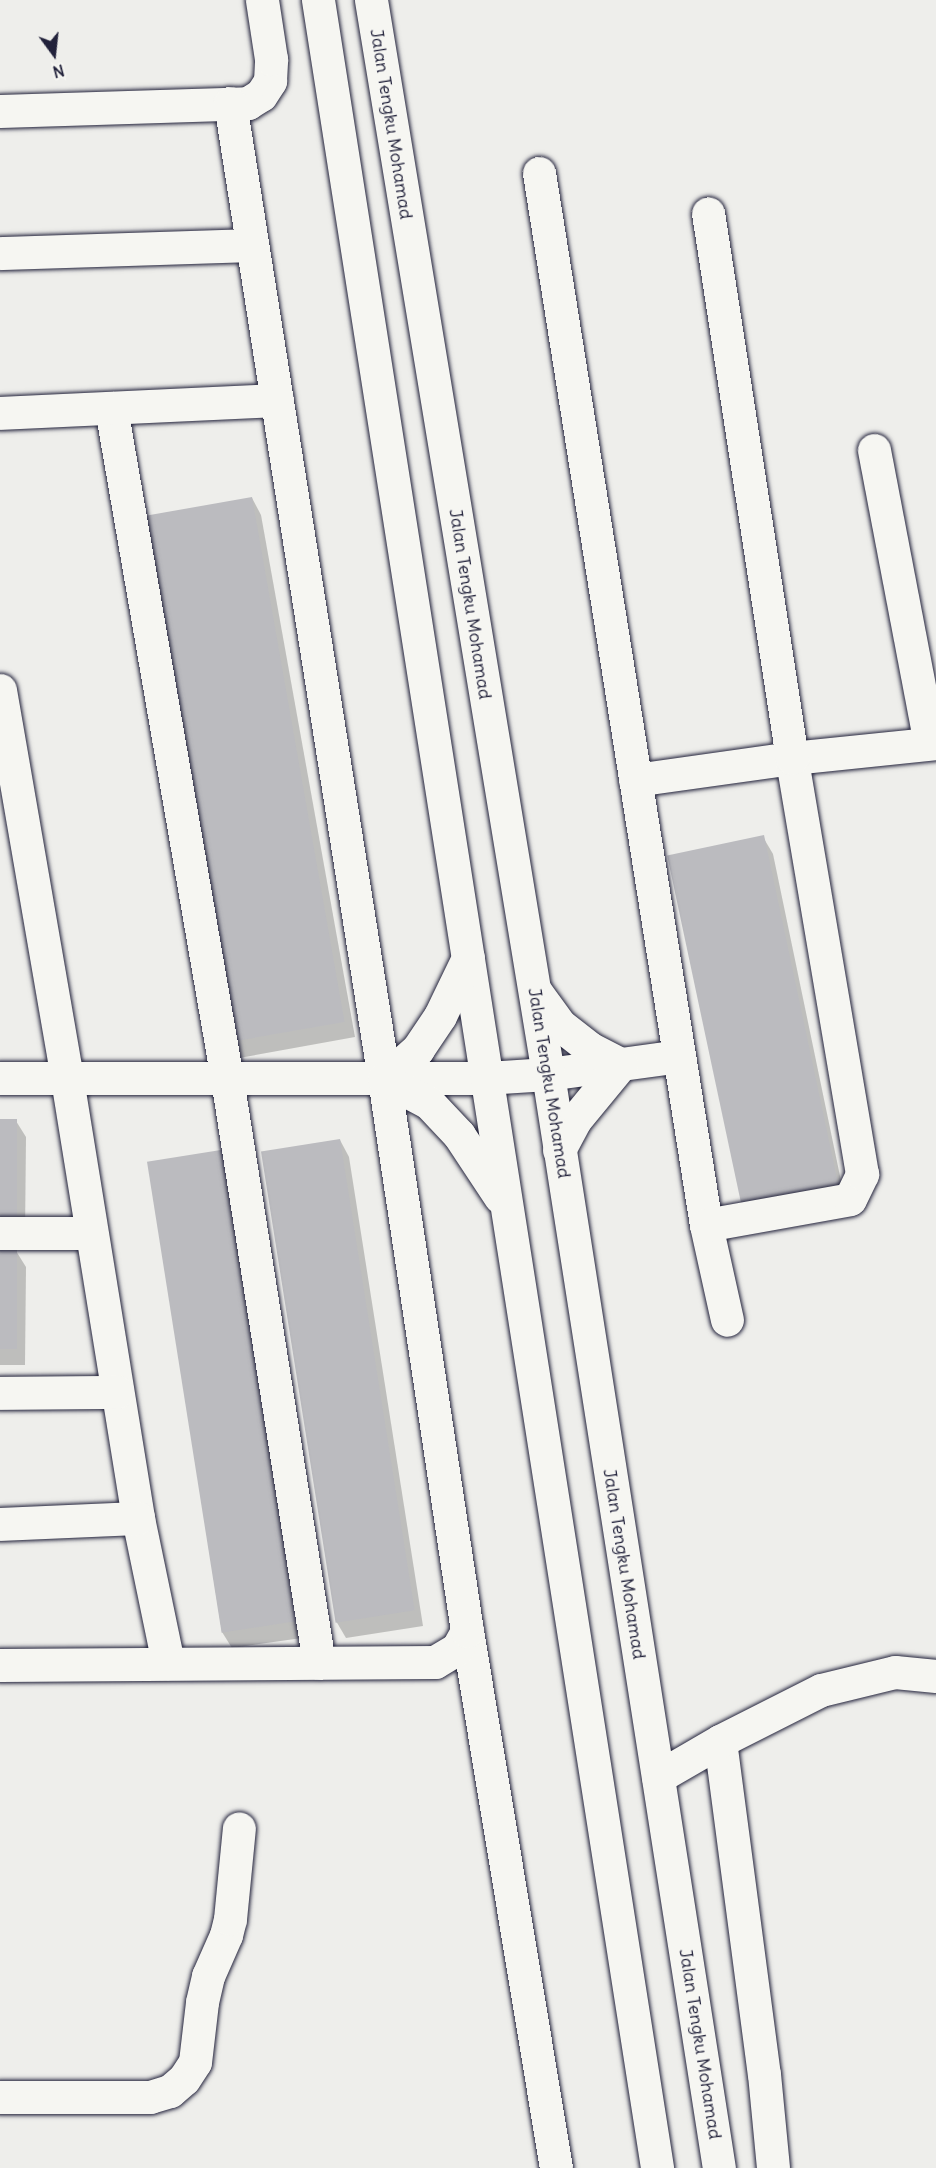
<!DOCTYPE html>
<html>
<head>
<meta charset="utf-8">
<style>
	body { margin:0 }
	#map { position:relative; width:936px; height:2168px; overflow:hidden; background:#eeeeeb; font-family:Delius,sans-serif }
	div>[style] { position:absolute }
	.shadow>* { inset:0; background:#0003 }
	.building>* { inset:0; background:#bbbbbf; transform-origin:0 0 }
	.roads { filter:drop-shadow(0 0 2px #22223b) drop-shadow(0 0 2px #22223b) }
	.minor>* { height:33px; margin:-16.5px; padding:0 16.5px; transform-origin:16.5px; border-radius:16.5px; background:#f6f6f2 }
	.major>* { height:33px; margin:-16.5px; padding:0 16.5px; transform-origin:16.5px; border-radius:16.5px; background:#f6f6f2 }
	span { translate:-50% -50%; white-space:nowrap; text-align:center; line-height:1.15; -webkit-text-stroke:4.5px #f6f6f2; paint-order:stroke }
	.street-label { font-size:18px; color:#22223b }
	.north { position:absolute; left:24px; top:24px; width:60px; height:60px; -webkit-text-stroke:4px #f6f6f2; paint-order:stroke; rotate:165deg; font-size:16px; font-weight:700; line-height:24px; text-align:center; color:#22223b }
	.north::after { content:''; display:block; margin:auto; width:21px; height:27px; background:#22223b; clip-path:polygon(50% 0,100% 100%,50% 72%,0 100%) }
</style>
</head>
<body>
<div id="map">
	<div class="shadow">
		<i style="clip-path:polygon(252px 498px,261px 515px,355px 1037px,239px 1058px,229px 1042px)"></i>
		<i style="clip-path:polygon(763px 837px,773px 854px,845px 1200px,741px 1204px)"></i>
		<i style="clip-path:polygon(0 1120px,16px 1121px,26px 1137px,25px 1235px,0 1235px)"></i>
		<i style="clip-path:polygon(340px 1140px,349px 1157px,423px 1626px,346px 1638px,336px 1621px)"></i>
		<i style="clip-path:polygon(149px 1163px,309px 1637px,232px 1648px,222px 1632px)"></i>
		<i style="clip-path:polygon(0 1251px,16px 1251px,26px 1267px,25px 1365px,0 1365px)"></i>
	</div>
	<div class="building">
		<i style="left:252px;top:497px;width:533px;height:121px;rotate:80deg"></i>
		<i style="left:764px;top:835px;width:356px;height:99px;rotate:78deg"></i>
		<i style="left:0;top:1119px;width:17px;height:100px"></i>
		<i style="left:340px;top:1139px;width:477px;height:80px;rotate:81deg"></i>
		<i style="left:227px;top:1149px;width:477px;height:81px;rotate:81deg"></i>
		<i style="left:0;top:1249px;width:17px;height:100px"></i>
	</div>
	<div class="roads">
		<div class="minor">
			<i style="left:0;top:111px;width:248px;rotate:-1.8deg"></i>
			<i style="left:248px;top:103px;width:15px;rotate:-32deg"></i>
			<i style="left:261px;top:95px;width:17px;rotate:-57deg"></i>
			<i style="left:270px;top:81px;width:22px;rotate:-87deg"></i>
			<i style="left:271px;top:59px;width:60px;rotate:-98.7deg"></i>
			<i style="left:539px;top:173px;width:1065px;rotate:80.98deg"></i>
			<i style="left:706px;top:1225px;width:97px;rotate:77.5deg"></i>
			<i style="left:0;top:253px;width:252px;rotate:-1.8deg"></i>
			<i style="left:111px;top:408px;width:681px;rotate:80.19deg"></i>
			<i style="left:227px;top:1079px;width:591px;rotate:81.05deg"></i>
			<i style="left:0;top:413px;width:277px;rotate:-2.7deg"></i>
			<i style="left:874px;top:450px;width:298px;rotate:79.2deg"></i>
			<i style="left:0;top:690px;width:395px;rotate:80.2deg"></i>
			<i style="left:67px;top:1079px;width:445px;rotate:80.8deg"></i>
			<i style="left:138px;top:1518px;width:148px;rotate:78.3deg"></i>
			<i style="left:635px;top:780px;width:159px;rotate:-8deg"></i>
			<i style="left:792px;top:758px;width:145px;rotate:-5.9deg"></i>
			<i style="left:0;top:1078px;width:487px"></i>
			<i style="left:487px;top:1078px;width:61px;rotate:-3.8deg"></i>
			<i style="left:548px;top:1074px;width:132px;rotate:-7.8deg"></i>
			<i style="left:706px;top:1225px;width:146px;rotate:-10.2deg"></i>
			<i style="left:850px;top:1199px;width:28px;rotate:-64deg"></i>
			<i style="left:862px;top:1174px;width:422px;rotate:-99.6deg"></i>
			<i style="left:792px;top:758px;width:551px;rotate:-98.76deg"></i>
			<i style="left:0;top:1233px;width:91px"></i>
			<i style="left:0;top:1393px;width:117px;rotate:-0.5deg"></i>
			<i style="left:0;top:1524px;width:138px;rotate:-2.5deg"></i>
			<i style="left:467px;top:1631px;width:544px;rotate:80.59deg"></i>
			<i style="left:0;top:1665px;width:435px;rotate:-0.4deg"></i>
			<i style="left:435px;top:1662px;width:26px;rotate:-31deg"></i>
			<i style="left:457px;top:1649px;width:21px;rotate:-61deg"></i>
			<i style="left:467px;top:1631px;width:558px;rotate:-98.55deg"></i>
			<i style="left:384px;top:1079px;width:988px;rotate:-98.97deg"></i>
			<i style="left:720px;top:1741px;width:336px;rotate:82.5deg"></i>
			<i style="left:764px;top:2074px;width:94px;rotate:84.5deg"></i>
			<i style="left:658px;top:1777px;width:72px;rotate:-30.1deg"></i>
			<i style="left:720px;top:1741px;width:113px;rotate:-26.8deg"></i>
			<i style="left:821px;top:1690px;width:76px;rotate:-13.7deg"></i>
			<i style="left:895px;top:1672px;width:41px;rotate:5.6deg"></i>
			<i style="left:0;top:2097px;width:150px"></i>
			<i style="left:150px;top:2097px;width:21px;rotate:-17deg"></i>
			<i style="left:170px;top:2091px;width:18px;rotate:-41deg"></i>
			<i style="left:184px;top:2079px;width:20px;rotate:-57deg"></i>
			<i style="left:195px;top:2062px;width:60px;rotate:-83.3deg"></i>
			<i style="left:202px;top:2002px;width:27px;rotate:-77deg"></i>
			<i style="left:208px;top:1976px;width:45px;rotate:-66.3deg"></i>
			<i style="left:226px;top:1935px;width:16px;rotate:-76deg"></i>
			<i style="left:230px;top:1919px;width:91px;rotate:-84.4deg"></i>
		</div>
		<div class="major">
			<i style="left:318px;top:0;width:2194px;rotate:81.11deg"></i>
			<i style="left:371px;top:0;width:1088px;rotate:80.64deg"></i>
			<i style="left:548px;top:1074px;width:1107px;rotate:81.12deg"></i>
			<i style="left:468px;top:958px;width:64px;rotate:115.8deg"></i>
			<i style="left:440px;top:1016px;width:40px;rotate:124deg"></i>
			<i style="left:418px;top:1049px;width:45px;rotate:138.6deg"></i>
			<i style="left:384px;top:1079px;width:51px;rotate:28.1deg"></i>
			<i style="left:429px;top:1103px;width:44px;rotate:46.8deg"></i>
			<i style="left:459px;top:1135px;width:74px;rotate:56.5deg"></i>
			<i style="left:536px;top:992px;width:41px;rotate:54deg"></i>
			<i style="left:560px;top:1025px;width:37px;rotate:38deg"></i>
			<i style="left:589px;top:1048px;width:36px;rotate:27deg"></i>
			<i style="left:621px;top:1064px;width:72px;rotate:129.4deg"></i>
			<i style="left:575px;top:1120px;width:34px;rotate:118deg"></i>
		</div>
	</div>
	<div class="street-label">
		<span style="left:391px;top:124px;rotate:81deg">Jalan Tengku Mohamad</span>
		<span style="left:470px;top:604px;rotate:81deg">Jalan Tengku Mohamad</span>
		<span style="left:549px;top:1083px;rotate:81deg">Jalan Tengku Mohamad</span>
		<span style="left:624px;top:1564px;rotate:81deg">Jalan Tengku Mohamad</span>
		<span style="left:700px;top:2044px;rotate:81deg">Jalan Tengku Mohamad</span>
	</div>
	<div class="north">N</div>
</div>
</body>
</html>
